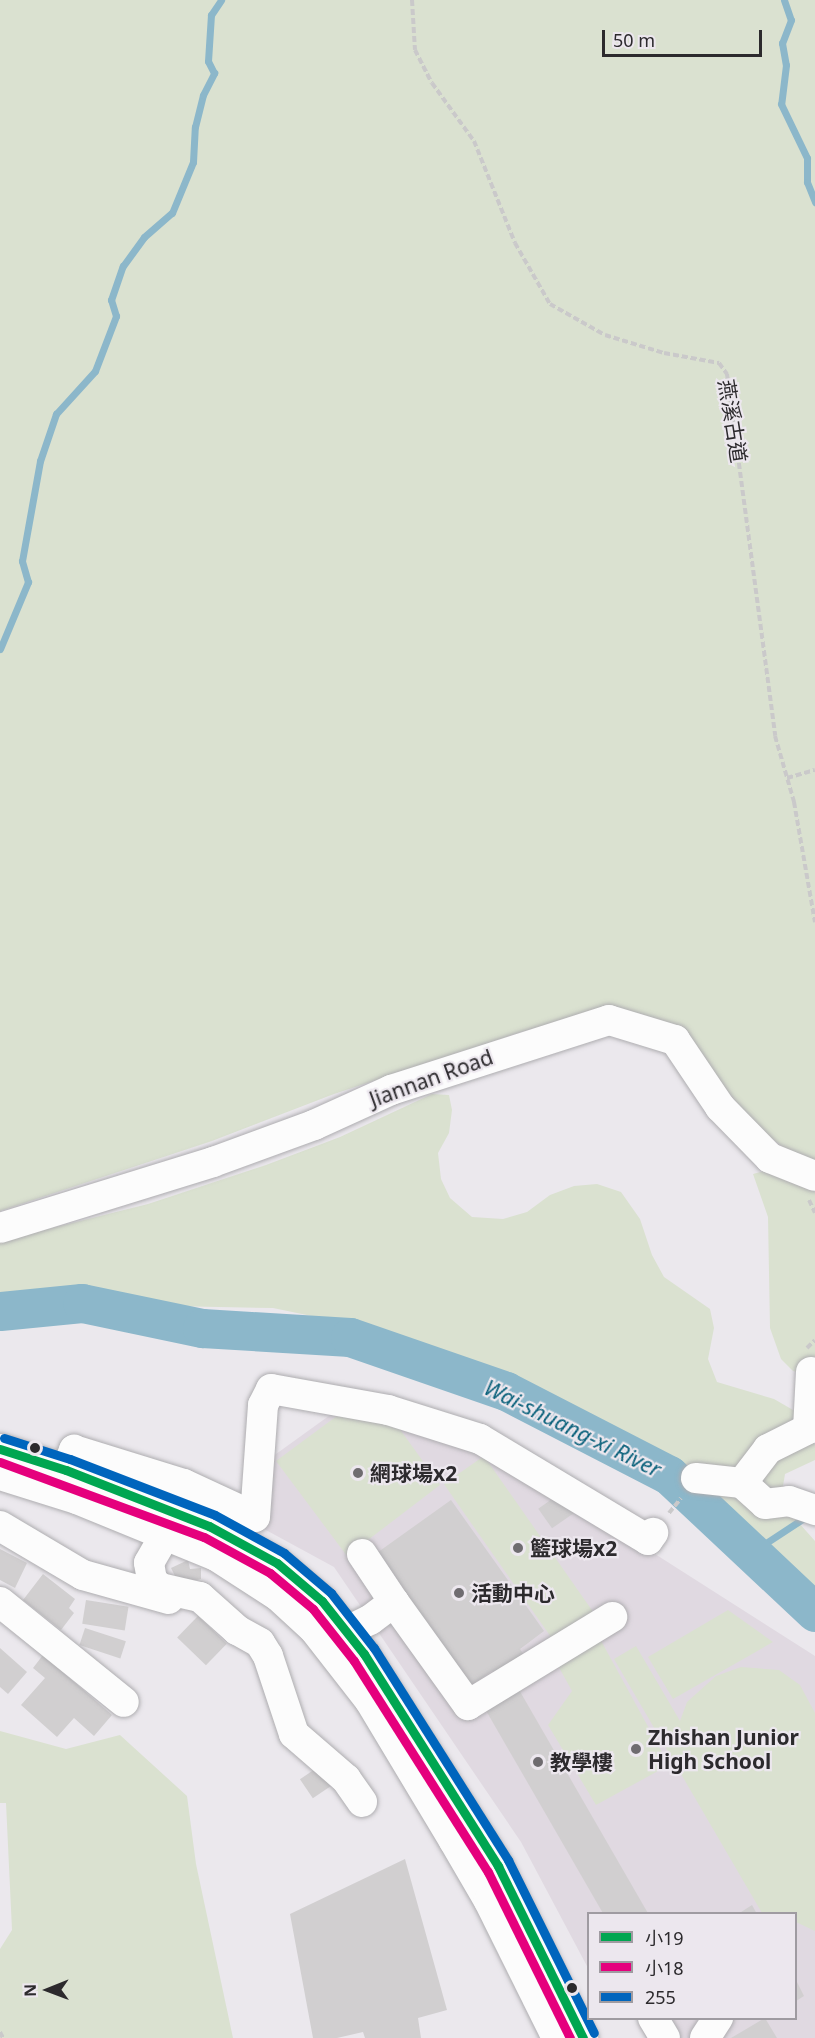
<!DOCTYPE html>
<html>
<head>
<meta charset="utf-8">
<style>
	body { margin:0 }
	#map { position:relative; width:815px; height:2038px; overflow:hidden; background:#ebe8ed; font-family:"Noto Sans","Noto Sans TC",sans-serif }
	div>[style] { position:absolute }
	.built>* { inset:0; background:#e0d9e1 }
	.green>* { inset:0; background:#dae1d0; transform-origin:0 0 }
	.stream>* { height:7px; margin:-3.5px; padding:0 3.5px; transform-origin:3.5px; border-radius:3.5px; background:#8cb7ca }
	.river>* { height:39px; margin:-19.5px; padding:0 19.5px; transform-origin:19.5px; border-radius:19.5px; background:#8cb7ca }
	.building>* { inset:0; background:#d1cfd0; transform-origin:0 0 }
	.path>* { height:4px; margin-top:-2px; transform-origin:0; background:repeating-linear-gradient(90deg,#cac9ca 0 6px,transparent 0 9px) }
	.roads { filter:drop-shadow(0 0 2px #aeadb0) drop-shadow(0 0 2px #aeadb0) }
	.minor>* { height:30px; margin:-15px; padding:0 15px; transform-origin:15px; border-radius:15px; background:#fcfcfc }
	.bus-1>* { height:9px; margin:-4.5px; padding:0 4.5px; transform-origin:4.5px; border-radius:4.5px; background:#00a651 }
	.bus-2>* { height:9px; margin:-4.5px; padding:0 4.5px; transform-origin:4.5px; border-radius:4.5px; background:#e5007d }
	.bus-3>* { height:9px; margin:-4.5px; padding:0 4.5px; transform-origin:4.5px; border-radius:4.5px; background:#0065bd }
	.dots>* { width:16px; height:16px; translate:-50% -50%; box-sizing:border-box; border:3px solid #ece7ee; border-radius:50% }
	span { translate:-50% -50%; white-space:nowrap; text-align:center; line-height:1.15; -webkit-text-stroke:4.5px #ece7ee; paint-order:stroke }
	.street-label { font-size:21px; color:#2c2a2d }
	.poi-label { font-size:21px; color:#2c2a2d; font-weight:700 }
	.left { translate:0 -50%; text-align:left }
	.water-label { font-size:22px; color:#0a617b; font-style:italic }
	.legend { position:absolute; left:587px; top:1912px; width:210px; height:108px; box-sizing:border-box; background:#ece7ee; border:2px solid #9f9ba1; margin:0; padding:8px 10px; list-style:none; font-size:18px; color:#2c2a2d }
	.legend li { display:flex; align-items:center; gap:12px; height:30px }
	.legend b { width:30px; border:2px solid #9f9ba1 }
	.north { position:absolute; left:18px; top:1960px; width:60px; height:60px; -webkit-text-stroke:4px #ece7ee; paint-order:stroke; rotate:269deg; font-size:16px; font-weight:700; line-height:24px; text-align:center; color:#2c2a2d }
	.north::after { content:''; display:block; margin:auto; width:21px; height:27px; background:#2c2a2d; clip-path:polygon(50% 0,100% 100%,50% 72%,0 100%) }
	.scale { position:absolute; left:602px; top:30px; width:160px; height:27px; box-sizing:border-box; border:3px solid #2c2a2d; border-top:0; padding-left:8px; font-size:18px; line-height:21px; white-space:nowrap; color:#2c2a2d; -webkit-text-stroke:4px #ece7ee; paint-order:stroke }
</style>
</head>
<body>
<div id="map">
	<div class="built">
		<i style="clip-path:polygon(344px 1405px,481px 1443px,815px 1656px,815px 2038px,646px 2038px,637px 2019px,796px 2018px,796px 1914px,588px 1914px,588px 1968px,521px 1842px,334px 1567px,242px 1517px,258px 1467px)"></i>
	</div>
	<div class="green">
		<i style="clip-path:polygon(0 0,815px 0,815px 1165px,793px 1155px,756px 1126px,672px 1024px,637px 1013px,605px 1009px,521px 1032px,334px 1094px,212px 1141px,0 1211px)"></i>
		<i style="clip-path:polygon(432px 1094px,449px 1095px,452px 1110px,449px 1133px,438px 1153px,441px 1179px,450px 1198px,472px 1217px,503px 1219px,527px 1212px,550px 1195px,574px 1186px,597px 1184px,621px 1192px,640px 1219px,652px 1255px,664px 1277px,710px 1309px,714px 1328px,708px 1359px,717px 1382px,774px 1399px,800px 1414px,815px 1445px,815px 1460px,785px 1474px,783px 1486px,791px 1514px,815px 1541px,815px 1596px,676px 1469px,613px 1430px,521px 1382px,355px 1325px,273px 1308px,169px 1306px,108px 1294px,32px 1294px,0 1300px,0 1241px,148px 1204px,266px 1165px,340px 1137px)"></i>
		<i style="clip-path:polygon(764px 1171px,815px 1192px,815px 1376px,793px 1371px,781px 1359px,770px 1328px,768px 1217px,753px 1174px)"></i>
		<i style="clip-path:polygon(345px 1410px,394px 1421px,440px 1485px,347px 1556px,276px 1461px)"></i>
		<i style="left:484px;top:1456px;width:191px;height:49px;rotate:55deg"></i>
		<i style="clip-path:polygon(728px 1610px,773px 1642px,673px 1699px,648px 1657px)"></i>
		<i style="clip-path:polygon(599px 1637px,669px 1765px,596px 1805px,548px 1725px,572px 1691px,556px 1662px)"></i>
		<i style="clip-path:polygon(636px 1646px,680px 1721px,687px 1702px,716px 1676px,741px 1667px,779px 1670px,800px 1685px,815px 1713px,815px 1931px,796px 1922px,796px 1914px,762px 1913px,614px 1659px)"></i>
		<i style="clip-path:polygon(0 1731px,66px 1749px,120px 1735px,187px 1796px,196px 1864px,233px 2038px,0 2038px,0 1949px,12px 1930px,6px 1803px,0 1803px)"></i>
	</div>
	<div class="stream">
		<i style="left:784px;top:0;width:21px;rotate:71deg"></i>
		<i style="left:791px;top:20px;width:25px;rotate:111deg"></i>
		<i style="left:782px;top:43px;width:22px;rotate:80deg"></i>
		<i style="left:786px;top:65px;width:39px;rotate:97deg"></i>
		<i style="left:781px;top:104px;width:60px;rotate:64.3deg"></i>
		<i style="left:807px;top:158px;width:24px;rotate:90deg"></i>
		<i style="left:807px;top:182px;width:22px;rotate:68deg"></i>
		<i style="left:0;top:649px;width:73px;rotate:-67.3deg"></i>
		<i style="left:28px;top:582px;width:22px;rotate:-106deg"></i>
		<i style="left:22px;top:561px;width:102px;rotate:-79.8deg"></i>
		<i style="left:40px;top:461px;width:50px;rotate:-71.2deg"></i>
		<i style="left:56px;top:414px;width:58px;rotate:-47.8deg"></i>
		<i style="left:95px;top:371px;width:59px;rotate:-69.1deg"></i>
		<i style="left:116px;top:316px;width:17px;rotate:-107deg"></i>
		<i style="left:111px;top:300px;width:36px;rotate:-71deg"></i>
		<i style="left:123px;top:266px;width:36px;rotate:-54deg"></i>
		<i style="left:144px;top:237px;width:37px;rotate:-41deg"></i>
		<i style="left:172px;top:213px;width:55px;rotate:-67.6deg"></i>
		<i style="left:193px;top:162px;width:35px;rotate:-87deg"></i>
		<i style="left:195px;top:127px;width:33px;rotate:-76deg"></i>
		<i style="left:203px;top:95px;width:25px;rotate:-63deg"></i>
		<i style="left:214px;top:73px;width:13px;rotate:-117deg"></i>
		<i style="left:208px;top:61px;width:46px;rotate:-86.3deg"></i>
		<i style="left:211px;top:15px;width:18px;rotate:-56deg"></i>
		<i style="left:749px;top:1554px;width:69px;rotate:-33.2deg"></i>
	</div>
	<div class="river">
		<i style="left:0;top:1311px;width:82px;rotate:-5.6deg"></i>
		<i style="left:82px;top:1303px;width:123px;rotate:11.8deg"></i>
		<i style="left:202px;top:1328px;width:148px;rotate:3.5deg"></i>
		<i style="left:350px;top:1337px;width:165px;rotate:19.1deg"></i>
		<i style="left:506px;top:1391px;width:183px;rotate:27.3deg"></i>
		<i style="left:669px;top:1475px;width:200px;rotate:43.2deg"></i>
	</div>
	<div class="building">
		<i style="left:562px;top:1492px;width:24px;height:29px;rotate:55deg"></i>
		<i style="clip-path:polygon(451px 1500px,544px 1631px,520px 1649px,528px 1661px,500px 1681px,492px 1671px,467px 1688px,374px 1555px)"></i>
		<i style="clip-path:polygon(0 1549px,27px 1563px,15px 1588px,0 1580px)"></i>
		<i style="clip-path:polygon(188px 1560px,190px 1569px,201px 1568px,201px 1579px,179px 1584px,171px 1568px)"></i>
		<i style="clip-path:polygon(43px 1574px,75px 1599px,69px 1608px,74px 1613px,61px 1630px,23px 1600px)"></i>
		<i style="left:86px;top:1600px;width:43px;height:24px;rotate:9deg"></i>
		<i style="left:198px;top:1616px;width:40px;height:30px;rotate:44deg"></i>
		<i style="left:85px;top:1628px;width:43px;height:18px;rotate:18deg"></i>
		<i style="clip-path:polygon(0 1648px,27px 1672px,8px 1694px,0 1687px)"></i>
		<i style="clip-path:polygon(43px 1655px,112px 1715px,94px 1736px,74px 1718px,57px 1737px,21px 1705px,45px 1678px,33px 1668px)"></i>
		<i style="left:518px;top:1688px;width:260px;height:39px;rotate:60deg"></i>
		<i style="left:324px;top:1763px;width:23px;height:29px;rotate:56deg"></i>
		<i style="clip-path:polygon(405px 1859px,447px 2010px,418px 2018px,421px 2038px,365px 2038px,363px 2032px,337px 2038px,313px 2038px,290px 1914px)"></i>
		<i style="clip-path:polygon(752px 1905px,757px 1914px,738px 1914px)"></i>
		<i style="clip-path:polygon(796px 1980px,804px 1996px,796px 2001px)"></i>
		<i style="clip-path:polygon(765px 2018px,777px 2038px,731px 2038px)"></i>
	</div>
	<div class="path">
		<i style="left:412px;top:0;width:50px;rotate:86.6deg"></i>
		<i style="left:415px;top:50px;width:37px;rotate:63deg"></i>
		<i style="left:432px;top:83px;width:72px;rotate:54.1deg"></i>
		<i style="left:474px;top:141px;width:110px;rotate:68.1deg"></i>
		<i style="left:515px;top:243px;width:70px;rotate:60.2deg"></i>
		<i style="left:550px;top:304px;width:63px;rotate:29.4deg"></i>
		<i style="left:605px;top:335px;width:62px;rotate:17deg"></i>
		<i style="left:664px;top:353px;width:56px;rotate:10.3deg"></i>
		<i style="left:719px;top:363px;width:14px;rotate:54deg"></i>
		<i style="left:727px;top:374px;width:365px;rotate:82.4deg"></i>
		<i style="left:775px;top:736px;width:69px;rotate:73.9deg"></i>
		<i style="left:794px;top:802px;width:122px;rotate:80.1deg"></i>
		<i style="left:787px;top:778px;width:29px;rotate:-16deg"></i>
		<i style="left:809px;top:1200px;width:14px;rotate:65deg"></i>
		<i style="left:807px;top:1348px;width:11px;rotate:-45deg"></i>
		<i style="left:669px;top:1513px;width:19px;rotate:-51deg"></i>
		<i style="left:0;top:2032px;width:7px;rotate:63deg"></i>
	</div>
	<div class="roads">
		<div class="minor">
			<i style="left:0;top:1228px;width:223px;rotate:-17.2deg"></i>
			<i style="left:213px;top:1162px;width:108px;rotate:-20.1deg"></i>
			<i style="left:314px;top:1125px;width:85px;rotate:-24.4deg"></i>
			<i style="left:391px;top:1090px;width:229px;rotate:-17.8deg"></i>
			<i style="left:609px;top:1020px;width:69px;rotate:16.9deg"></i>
			<i style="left:675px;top:1040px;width:81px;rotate:56.1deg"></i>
			<i style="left:720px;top:1107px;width:71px;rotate:45.6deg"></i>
			<i style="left:770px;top:1158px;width:48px;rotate:21.8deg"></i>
			<i style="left:811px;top:1372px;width:57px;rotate:93deg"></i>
			<i style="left:808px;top:1429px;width:45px;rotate:153.4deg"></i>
			<i style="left:768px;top:1449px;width:43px;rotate:127.4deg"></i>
			<i style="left:742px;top:1483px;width:31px;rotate:42deg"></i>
			<i style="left:765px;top:1504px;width:24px;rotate:-7deg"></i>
			<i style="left:789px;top:1501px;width:28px;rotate:19deg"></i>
			<i style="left:0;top:1449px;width:69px;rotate:17.7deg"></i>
			<i style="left:66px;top:1470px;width:154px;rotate:21.4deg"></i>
			<i style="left:209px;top:1526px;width:77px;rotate:28.6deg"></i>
			<i style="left:277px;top:1563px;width:59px;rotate:40.2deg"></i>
			<i style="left:322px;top:1601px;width:68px;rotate:51.6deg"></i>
			<i style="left:364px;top:1654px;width:251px;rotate:57.7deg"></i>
			<i style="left:498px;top:1866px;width:192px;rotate:63.7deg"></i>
			<i style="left:66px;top:1470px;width:22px;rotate:-68deg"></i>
			<i style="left:74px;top:1450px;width:115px;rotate:17.2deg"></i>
			<i style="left:184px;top:1484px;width:78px;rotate:24.9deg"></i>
			<i style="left:255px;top:1517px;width:112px;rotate:-85.9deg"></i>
			<i style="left:263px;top:1405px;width:18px;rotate:-63deg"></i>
			<i style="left:271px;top:1389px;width:119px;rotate:10.2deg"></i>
			<i style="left:388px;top:1410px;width:96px;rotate:17.5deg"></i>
			<i style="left:480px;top:1439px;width:196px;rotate:31deg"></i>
			<i style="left:648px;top:1540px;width:9px;rotate:-54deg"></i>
			<i style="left:0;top:1475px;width:81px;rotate:17.3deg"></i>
			<i style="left:77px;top:1499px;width:150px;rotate:22.3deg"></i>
			<i style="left:216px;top:1556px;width:74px;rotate:32.8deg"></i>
			<i style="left:278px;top:1596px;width:49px;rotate:42.5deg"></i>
			<i style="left:314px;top:1629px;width:91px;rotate:52.1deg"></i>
			<i style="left:370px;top:1701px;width:163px;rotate:59deg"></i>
			<i style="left:454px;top:1841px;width:69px;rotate:59.7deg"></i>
			<i style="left:489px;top:1901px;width:153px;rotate:63.6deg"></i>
			<i style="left:696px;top:1478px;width:46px;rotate:6.2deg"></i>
			<i style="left:0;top:1526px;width:96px;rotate:30.6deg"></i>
			<i style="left:83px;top:1575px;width:89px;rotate:15.6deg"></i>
			<i style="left:165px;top:1535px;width:32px;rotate:120deg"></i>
			<i style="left:149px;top:1563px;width:17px;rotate:80deg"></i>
			<i style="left:152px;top:1580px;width:11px;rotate:45deg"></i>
			<i style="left:160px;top:1588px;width:41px;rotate:12.7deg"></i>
			<i style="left:200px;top:1597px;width:50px;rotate:41.7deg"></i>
			<i style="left:237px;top:1630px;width:26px;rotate:29deg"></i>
			<i style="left:260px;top:1643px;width:15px;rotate:58deg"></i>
			<i style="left:268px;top:1656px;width:82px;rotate:71.6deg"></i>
			<i style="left:294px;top:1734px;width:69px;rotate:40.9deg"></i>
			<i style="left:346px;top:1779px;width:28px;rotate:55deg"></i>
			<i style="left:362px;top:1554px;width:58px;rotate:56.3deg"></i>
			<i style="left:0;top:1602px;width:159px;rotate:38.9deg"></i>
			<i style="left:345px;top:1632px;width:28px;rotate:-26deg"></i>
			<i style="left:370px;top:1620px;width:30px;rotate:-37deg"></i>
			<i style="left:394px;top:1602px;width:127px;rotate:54.3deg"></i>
			<i style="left:468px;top:1705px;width:169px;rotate:-31.4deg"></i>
			<i style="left:653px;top:2018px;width:23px;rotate:59deg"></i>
			<i style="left:705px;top:2038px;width:24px;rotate:-57deg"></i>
		</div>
	</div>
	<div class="bus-1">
		<i style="left:0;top:1449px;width:69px;rotate:17.7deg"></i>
		<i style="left:66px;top:1470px;width:154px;rotate:21.4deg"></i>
		<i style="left:209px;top:1526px;width:77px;rotate:28.6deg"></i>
		<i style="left:277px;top:1563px;width:59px;rotate:40.2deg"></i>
		<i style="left:322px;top:1601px;width:68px;rotate:51.6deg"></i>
		<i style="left:364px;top:1654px;width:251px;rotate:57.7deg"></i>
		<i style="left:498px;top:1866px;width:192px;rotate:63.7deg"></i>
	</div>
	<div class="bus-2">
		<i style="left:0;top:1462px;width:217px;rotate:20.2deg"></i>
		<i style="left:204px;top:1537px;width:75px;rotate:28.6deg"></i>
		<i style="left:270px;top:1573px;width:56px;rotate:39.9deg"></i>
		<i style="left:313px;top:1609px;width:66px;rotate:51.7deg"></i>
		<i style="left:354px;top:1661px;width:250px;rotate:57.6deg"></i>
		<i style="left:488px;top:1872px;width:185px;rotate:63.7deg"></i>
	</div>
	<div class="bus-3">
		<i style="left:4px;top:1438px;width:69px;rotate:17.7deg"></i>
		<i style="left:70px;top:1459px;width:155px;rotate:21.1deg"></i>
		<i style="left:215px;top:1515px;width:79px;rotate:28.8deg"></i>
		<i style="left:284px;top:1553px;width:62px;rotate:40.4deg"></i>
		<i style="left:331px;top:1593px;width:70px;rotate:52deg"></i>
		<i style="left:374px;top:1648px;width:251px;rotate:57.7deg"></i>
		<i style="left:508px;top:1860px;width:193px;rotate:63.6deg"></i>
	</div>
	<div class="dots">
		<i style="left:35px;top:1448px;background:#2c2a2d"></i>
		<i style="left:358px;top:1473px;background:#6f6c70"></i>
		<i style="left:518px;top:1548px;background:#6f6c70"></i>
		<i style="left:459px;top:1593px;background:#6f6c70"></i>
		<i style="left:636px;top:1749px;background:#6f6c70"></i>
		<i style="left:538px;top:1762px;background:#6f6c70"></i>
		<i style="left:572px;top:1988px;background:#2c2a2d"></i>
	</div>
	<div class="street-label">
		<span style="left:733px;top:421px;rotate:81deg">燕溪古道</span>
		<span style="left:431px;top:1078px;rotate:-20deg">Jiannan Road</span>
	</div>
	<div class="poi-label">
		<span class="left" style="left:370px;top:1473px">網球場x2</span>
		<span class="left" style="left:530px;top:1548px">籃球場x2</span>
		<span class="left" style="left:471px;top:1593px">活動中心</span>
		<span class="left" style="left:648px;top:1749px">Zhishan Junior<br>High School</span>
		<span class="left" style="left:550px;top:1762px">教學樓</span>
	</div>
	<div class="water-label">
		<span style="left:573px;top:1428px;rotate:26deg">Wai-shuang-xi River</span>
	</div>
	<ul class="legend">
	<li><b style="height:8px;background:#00a651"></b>小19</li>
	<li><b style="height:8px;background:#e5007d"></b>小18</li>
	<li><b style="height:8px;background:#0065bd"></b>255</li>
	</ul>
	<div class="north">N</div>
	<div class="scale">50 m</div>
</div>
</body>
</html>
